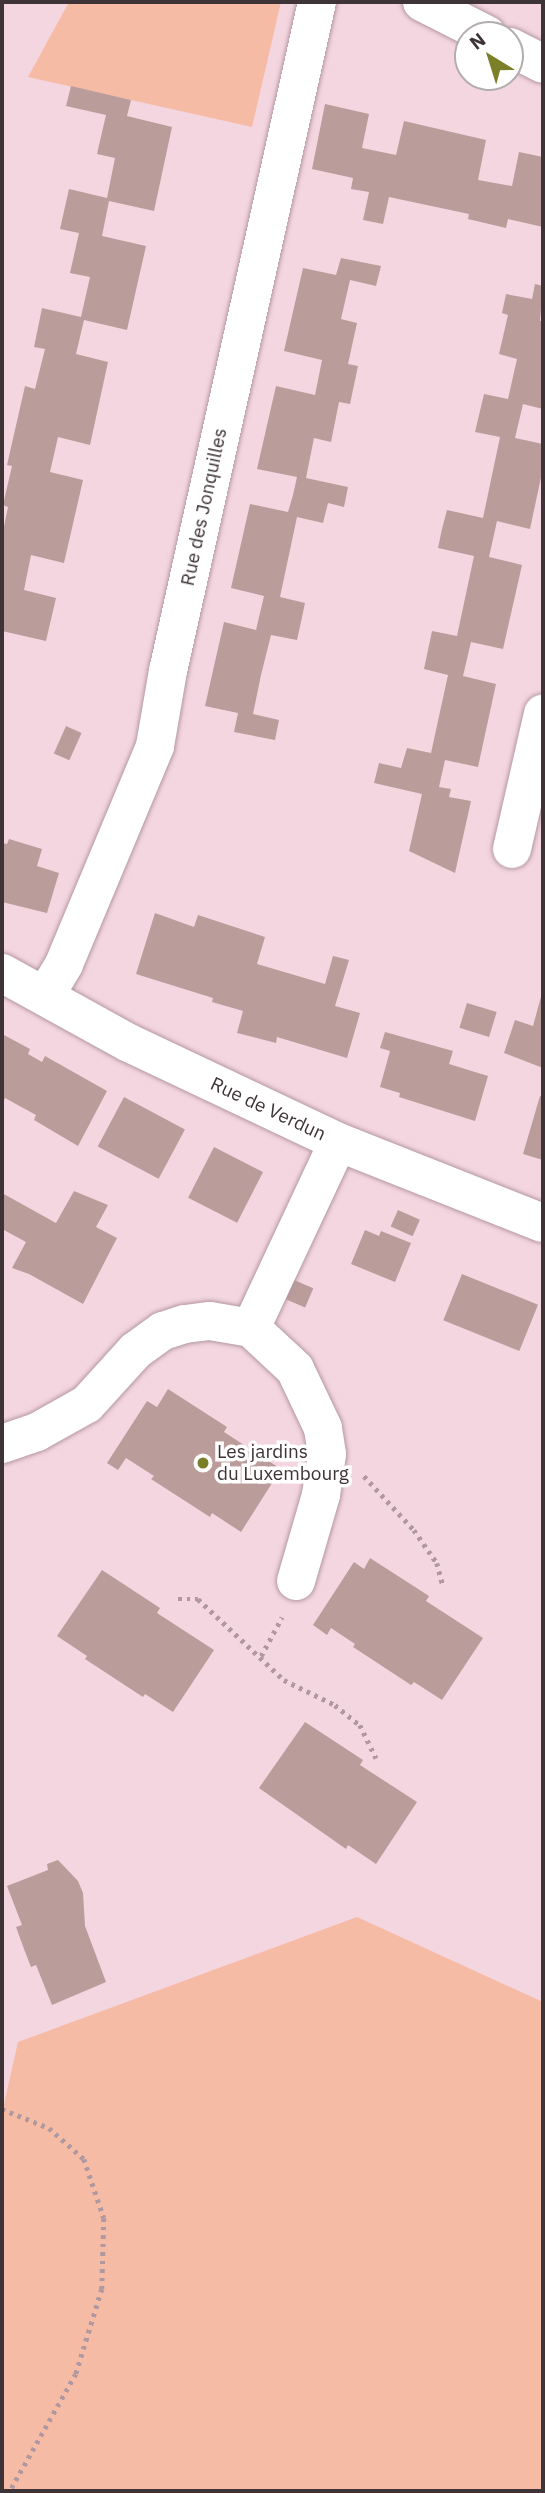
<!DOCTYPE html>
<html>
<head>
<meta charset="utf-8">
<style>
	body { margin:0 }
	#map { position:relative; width:545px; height:2493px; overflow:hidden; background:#f4d6e0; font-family:"IBM Plex Sans",sans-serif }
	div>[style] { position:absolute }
	.green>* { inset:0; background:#f6bba5 }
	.building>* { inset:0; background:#ba9c9b; transform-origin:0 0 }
	.path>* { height:4.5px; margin-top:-2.25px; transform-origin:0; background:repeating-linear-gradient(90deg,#af98a0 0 3.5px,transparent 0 8.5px) }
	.roads { filter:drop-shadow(0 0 2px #b498a1) drop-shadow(0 0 2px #b498a1) }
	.minor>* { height:38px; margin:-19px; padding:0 19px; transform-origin:19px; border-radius:19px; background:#fff }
	.dots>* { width:19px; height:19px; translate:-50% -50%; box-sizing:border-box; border:4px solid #fff; border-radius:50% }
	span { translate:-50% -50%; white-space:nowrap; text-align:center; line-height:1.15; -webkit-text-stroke:7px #fff; paint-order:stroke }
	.street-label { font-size:19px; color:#3e3337 }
	.poi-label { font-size:19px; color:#3e3337 }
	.left { translate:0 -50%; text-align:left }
	.frame { position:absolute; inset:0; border:4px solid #3e3337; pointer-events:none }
	.north { position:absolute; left:454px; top:21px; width:70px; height:70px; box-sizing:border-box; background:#fff; border:2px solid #b2adaf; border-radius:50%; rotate:322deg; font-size:19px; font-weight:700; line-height:28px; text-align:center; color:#3e3337 }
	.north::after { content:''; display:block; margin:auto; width:24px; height:32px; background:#7b7f28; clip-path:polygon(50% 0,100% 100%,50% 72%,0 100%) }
</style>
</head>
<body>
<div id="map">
	<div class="green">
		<i style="clip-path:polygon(69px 2px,281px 2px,252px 127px,28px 77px)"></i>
		<i style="clip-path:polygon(357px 1917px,543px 2002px,543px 2491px,2px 2491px,2px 2113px,18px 2042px)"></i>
	</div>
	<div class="building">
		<i style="clip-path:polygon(71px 86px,131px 100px,127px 116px,172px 127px,154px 211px,109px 201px,102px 236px,146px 246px,127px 330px,84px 320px,76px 354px,108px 362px,90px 445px,58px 437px,50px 472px,83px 480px,64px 563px,31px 555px,24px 590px,56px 598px,46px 641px,2px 631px,2px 536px,8px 507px,3px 505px,12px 466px,7px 465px,25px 386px,35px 389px,45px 349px,34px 347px,42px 308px,81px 317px,90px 277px,70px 273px,79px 233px,60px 229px,69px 189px,107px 198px,115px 158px,97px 154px,106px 115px,66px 106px)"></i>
		<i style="clip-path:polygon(325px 104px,369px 114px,362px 148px,396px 155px,404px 121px,486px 140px,478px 180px,512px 186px,519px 152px,543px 157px,543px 227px,508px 219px,506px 228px,468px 219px,469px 214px,389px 197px,383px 224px,363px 220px,369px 192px,351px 189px,353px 178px,312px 169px)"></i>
		<i style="clip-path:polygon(341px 258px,381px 266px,376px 286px,350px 280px,341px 319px,357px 323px,348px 364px,358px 366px,350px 404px,339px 402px,331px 442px,314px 438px,306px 478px,348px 487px,344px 507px,328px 503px,323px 523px,297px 517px,280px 597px,305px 603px,301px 622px,297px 640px,271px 635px,261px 675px,253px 714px,279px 720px,275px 740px,234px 732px,238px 713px,205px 706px,224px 622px,256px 630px,264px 596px,231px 588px,250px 504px,288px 512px,293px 495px,297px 477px,257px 469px,276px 386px,315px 395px,322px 360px,284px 351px,303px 268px,336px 275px)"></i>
		<i style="clip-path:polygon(535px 284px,543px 286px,540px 321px,543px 321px,543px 409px,523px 404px,515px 438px,543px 444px,543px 468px,530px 529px,497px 521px,489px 557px,522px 565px,503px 649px,471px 642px,463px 676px,496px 684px,478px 767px,445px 760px,439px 787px,451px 789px,449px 797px,471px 801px,455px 873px,409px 851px,422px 794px,374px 783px,379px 763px,401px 768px,407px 748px,431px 753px,448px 675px,424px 669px,432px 631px,457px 636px,474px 556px,438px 548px,442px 529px,447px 510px,483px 518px,500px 437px,475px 432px,484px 394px,508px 399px,517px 359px,499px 354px,508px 315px,502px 313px,506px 294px,532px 299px)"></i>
		<i style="left:66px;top:726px;width:17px;height:30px;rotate:24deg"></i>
		<i style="clip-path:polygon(9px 839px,42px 849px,37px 866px,59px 873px,47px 913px,2px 902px,2px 843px,7px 844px)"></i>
		<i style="clip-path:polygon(155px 913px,194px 927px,198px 915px,265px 937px,257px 964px,325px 984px,333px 956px,349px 960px,335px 1006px,360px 1013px,347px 1058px,277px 1037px,276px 1043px,237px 1033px,243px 1011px,212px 1002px,213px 998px,136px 974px)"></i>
		<i style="clip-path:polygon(542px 993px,543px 993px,543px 1068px,504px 1053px,515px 1020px,533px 1026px)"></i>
		<i style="left:467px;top:1003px;width:31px;height:26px;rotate:17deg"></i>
		<i style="clip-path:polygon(385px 1032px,453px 1051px,449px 1064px,488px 1076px,475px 1121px,399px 1097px,400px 1093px,380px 1087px,390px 1051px,380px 1048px)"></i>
		<i style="clip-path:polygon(2px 1034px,30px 1049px,28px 1054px,42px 1062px,45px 1056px,107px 1091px,78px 1146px,34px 1120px,36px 1115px,5px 1098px,2px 1105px)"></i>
		<i style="clip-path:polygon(540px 1096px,543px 1097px,543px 1160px,523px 1154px)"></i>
		<i style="left:124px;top:1097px;width:69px;height:56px;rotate:28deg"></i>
		<i style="left:214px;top:1147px;width:55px;height:57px;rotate:27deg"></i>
		<i style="clip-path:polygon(74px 1191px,108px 1205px,96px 1227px,117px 1238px,83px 1304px,29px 1274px,12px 1268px,26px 1242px,2px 1229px,2px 1193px,56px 1223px)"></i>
		<i style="left:398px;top:1210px;width:24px;height:18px;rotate:24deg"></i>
		<i style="clip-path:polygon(365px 1230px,379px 1236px,381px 1231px,411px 1243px,395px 1282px,351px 1264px)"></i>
		<i style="left:462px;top:1274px;width:82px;height:50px;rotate:22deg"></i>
		<i style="left:294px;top:1280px;width:21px;height:21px;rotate:23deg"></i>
		<i style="clip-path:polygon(168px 1389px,227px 1427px,224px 1432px,281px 1469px,241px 1532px,212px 1513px,210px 1517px,151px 1479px,154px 1476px,126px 1458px,118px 1470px,107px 1463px,147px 1401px,157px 1407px)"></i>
		<i style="clip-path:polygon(370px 1558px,429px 1596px,426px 1601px,483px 1638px,442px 1700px,414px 1682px,411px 1685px,353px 1647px,355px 1644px,331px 1628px,327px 1635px,313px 1625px,354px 1562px,364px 1569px)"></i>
		<i style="clip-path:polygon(102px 1570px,160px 1608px,157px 1613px,214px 1650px,173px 1712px,145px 1694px,143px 1697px,85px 1659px,87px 1656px,57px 1636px)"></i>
		<i style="clip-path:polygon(305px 1722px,363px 1760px,360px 1765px,417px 1802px,376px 1864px,348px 1845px,346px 1849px,259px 1788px)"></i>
		<i style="clip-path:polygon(58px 1860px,78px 1881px,83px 1893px,85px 1926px,106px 1982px,52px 2005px,36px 1965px,31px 1967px,24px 1949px,16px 1927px,22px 1925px,7px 1886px,48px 1870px,47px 1864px)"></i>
	</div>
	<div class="path">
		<i style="left:364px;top:1476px;width:74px;rotate:47.2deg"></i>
		<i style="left:414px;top:1530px;width:40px;rotate:55.1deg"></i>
		<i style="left:437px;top:1563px;width:24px;rotate:75deg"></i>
		<i style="left:178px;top:1599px;width:20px"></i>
		<i style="left:198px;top:1599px;width:118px;rotate:43.3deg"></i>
		<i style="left:284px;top:1680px;width:57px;rotate:26.1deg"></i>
		<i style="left:335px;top:1705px;width:32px;rotate:39deg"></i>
		<i style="left:360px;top:1725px;width:37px;rotate:64deg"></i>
		<i style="left:261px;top:1656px;width:44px;rotate:-61.7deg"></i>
		<i style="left:2px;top:2109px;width:51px;rotate:22deg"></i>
		<i style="left:49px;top:2128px;width:47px;rotate:41.5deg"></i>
		<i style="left:84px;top:2159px;width:62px;rotate:71.3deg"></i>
		<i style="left:104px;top:2218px;width:71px;rotate:91.6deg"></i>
		<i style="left:102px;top:2289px;width:89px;rotate:107deg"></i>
		<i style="left:76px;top:2374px;width:134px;rotate:119.4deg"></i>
	</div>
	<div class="roads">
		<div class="minor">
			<i style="left:422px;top:2px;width:73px;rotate:26.9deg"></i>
			<i style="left:510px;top:47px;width:37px;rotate:27deg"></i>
			<i style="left:512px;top:849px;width:139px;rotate:-77.1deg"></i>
			<i style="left:2px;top:973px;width:145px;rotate:28.9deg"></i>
			<i style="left:129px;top:1043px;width:231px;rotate:25.3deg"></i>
			<i style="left:338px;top:1142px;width:220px;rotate:21.6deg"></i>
			<i style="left:45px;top:996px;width:37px;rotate:-59deg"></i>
			<i style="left:64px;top:964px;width:236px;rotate:-67.3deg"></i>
			<i style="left:155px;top:746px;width:76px;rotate:-80.2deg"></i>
			<i style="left:168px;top:671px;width:685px;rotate:-77.44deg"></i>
			<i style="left:2px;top:1444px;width:37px;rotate:-19deg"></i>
			<i style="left:37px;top:1432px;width:57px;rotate:-29.2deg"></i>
			<i style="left:87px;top:1404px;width:72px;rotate:-47.8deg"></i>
			<i style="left:135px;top:1351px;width:34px;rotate:-36deg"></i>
			<i style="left:163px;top:1331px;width:23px;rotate:-18deg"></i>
			<i style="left:185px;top:1324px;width:25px;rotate:-7deg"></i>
			<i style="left:210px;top:1321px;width:42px;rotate:9.7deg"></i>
			<i style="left:296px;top:1581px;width:90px;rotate:-73.8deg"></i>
			<i style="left:321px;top:1495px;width:41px;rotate:-81.7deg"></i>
			<i style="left:327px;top:1454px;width:26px;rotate:-99deg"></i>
			<i style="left:323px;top:1428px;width:65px;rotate:-115.4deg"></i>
			<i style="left:295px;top:1369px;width:60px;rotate:-137deg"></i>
			<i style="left:251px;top:1328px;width:205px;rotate:-64.9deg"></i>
		</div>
	</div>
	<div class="dots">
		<i style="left:203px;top:1463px;background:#7b7f28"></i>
	</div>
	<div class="street-label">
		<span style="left:204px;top:507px;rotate:-78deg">Rue des Jonquilles</span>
		<span style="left:268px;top:1109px;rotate:25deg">Rue de Verdun</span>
	</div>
	<div class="poi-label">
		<span class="left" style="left:217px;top:1463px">Les jardins<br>du Luxembourg</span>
	</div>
	<div class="frame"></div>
	<div class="north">N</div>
</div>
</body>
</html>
